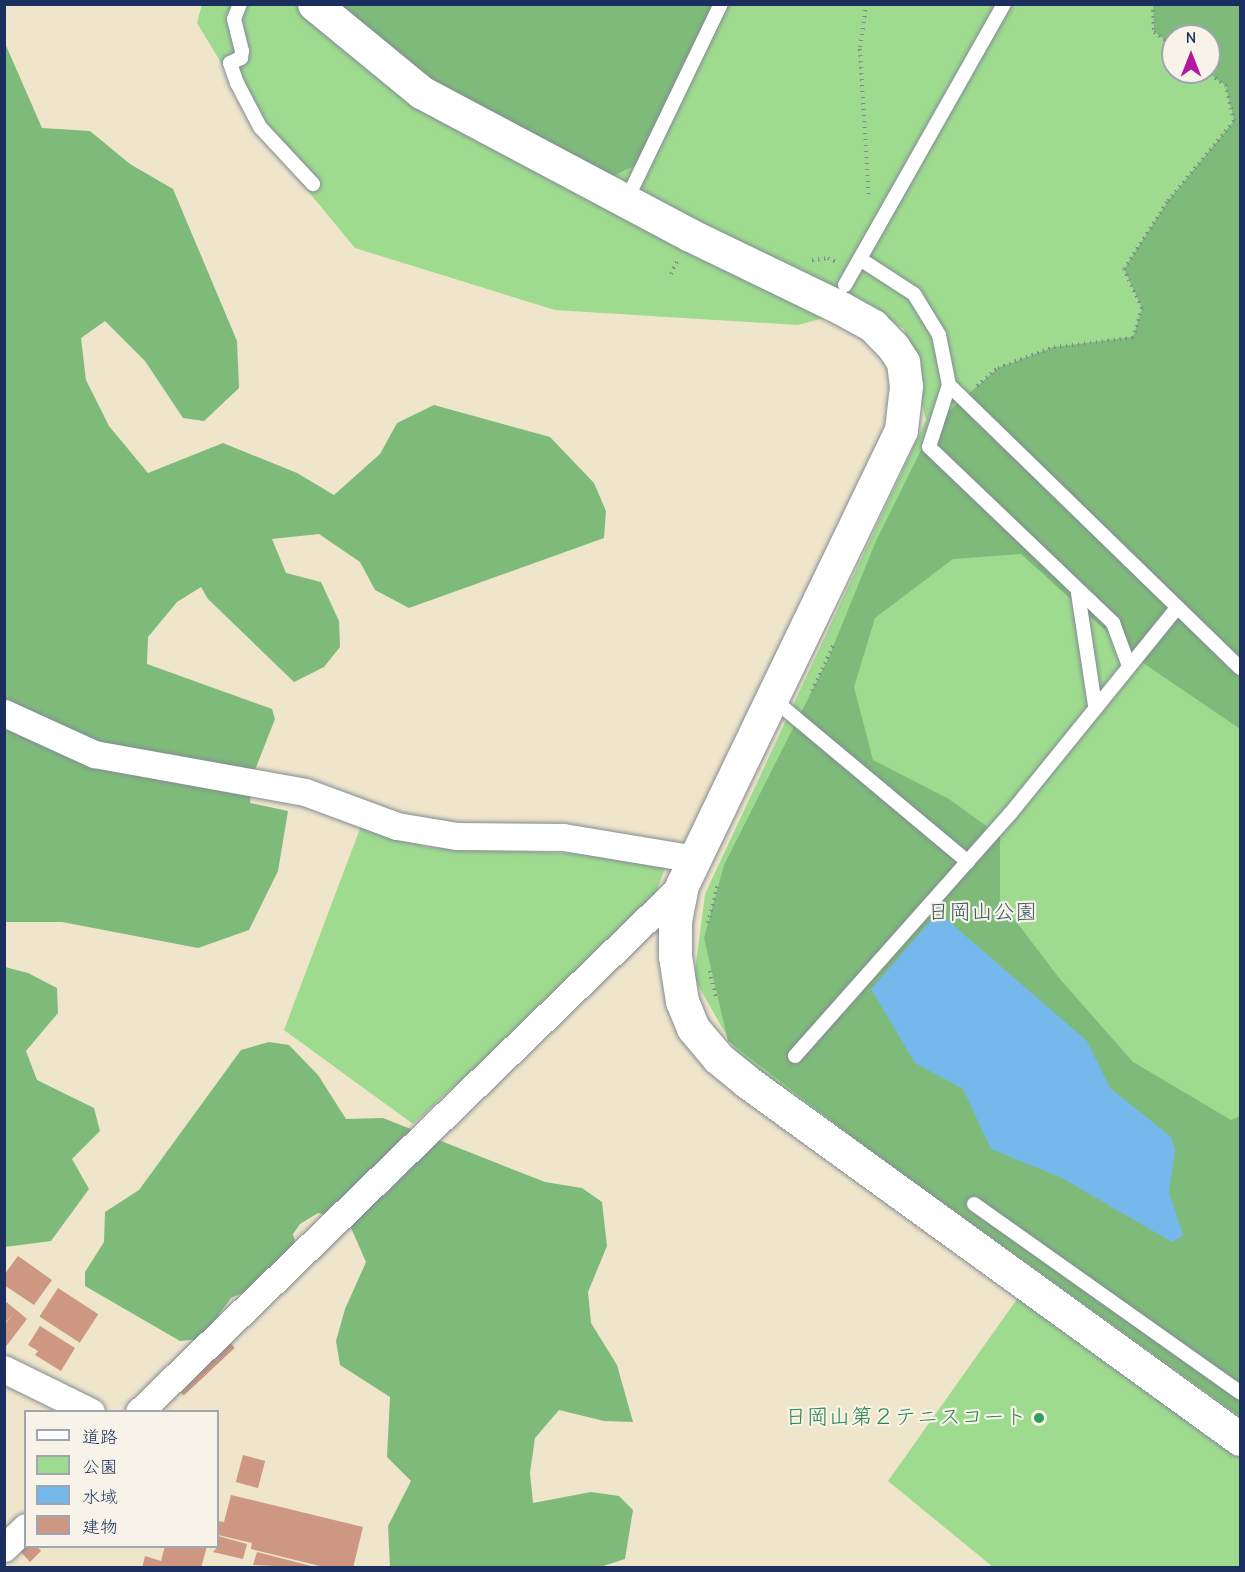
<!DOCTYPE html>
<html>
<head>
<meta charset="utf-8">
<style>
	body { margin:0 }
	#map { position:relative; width:1245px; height:1572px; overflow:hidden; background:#eee5ca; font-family:"Comic Neue","Klee One",sans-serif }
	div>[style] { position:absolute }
	.green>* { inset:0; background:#9edb8f }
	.forest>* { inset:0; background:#7ebb7a }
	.water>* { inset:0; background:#75b8eb }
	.building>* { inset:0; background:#cd9782; transform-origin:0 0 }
	.path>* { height:4px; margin-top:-2px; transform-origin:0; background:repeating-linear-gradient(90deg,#848a94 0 1.5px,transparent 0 6px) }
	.roads { filter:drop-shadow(0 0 2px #848a94) drop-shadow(0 0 2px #848a94) }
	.service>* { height:14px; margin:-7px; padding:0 7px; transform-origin:7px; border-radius:7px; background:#fff }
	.minor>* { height:27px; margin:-13.5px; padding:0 13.5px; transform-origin:13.5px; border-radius:13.5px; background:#fff }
	.tertiary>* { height:33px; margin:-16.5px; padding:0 16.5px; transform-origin:16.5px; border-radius:16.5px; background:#fff }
	.dots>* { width:16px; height:16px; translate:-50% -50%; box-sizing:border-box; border:3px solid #f7f3e8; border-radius:50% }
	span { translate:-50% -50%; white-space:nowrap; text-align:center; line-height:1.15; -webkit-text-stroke:4.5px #f7f3e8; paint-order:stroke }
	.park-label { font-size:22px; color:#3c5a6a }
	.leisure-label { font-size:22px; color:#27864d }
	.right { translate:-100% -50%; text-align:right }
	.frame { position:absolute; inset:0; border:6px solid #1b2f5e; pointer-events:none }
	.legend { position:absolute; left:24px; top:1410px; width:195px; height:138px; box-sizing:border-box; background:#f7f3e8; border:2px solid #9fa5b1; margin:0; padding:8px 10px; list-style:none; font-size:18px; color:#1b2f5e }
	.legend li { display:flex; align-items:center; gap:12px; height:30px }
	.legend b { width:30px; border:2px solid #9fa5b1 }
	.north { position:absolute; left:1161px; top:24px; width:60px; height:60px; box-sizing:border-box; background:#f7f3e8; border:2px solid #9fa5b1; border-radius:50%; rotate:0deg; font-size:16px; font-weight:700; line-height:24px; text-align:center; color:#1b2f5e }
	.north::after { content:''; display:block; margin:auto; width:21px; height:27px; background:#b5179e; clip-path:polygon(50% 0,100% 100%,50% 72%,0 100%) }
</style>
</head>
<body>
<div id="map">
	<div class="green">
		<i style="clip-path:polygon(evenodd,202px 4px,1240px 5px,1240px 1567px,993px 1567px,888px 1481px,1037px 1271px,901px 1177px,736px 1052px,694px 978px,705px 894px,926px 420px,904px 329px,867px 306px,798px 325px,555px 310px,355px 248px,274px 150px,197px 23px,202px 4px,1173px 36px,1209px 36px,1209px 72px,1173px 72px,1173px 36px)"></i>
		<i style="clip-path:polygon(361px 826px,426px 847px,606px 855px,666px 865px,651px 907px,413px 1124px,284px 1030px)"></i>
	</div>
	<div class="forest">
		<i style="clip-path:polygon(340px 5px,714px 5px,672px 106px,634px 166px,613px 176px,408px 67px)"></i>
		<i style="clip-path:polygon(1153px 5px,1240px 5px,1240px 729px,1136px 658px,1021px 554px,953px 559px,875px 618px,854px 687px,873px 760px,949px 799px,1000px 836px,1000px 900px,1059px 978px,1133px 1062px,1231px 1120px,1240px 1116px,1240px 1416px,870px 1150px,728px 1041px,704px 938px,724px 865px,828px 659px,876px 541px,934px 424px,998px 368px,1054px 347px,1133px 337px,1142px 308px,1124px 269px,1168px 201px,1234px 121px,1226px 86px,1207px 72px,1209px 36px,1173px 36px,1173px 46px,1154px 32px)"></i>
		<i style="clip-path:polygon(4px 41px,42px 128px,90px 131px,130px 164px,173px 189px,237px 341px,239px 388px,204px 421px,183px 418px,145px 361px,105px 321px,81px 338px,86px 380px,109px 426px,148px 473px,223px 443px,297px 473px,334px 495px,380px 454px,397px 423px,434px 405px,550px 437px,594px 483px,606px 511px,604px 538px,409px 608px,375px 590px,360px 562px,319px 534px,272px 539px,286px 573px,321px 582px,339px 621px,340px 647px,324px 667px,294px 682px,208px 599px,201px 587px,177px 602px,148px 637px,147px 664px,272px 709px,275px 719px,253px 775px,250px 803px,288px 811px,278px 871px,249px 930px,198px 948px,62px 922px,5px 922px)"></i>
		<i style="clip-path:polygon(5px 967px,28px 973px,57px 988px,58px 1013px,26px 1051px,37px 1080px,94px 1108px,100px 1131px,72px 1159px,89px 1189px,51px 1241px,5px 1247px)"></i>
		<i style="clip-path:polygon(269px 1042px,289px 1045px,318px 1075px,346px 1119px,383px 1118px,545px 1182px,582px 1188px,602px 1202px,607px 1246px,588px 1292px,591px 1323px,617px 1365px,633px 1422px,604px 1421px,559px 1410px,535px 1438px,530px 1473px,533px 1503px,591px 1492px,619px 1496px,633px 1510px,625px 1559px,597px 1568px,390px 1567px,388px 1526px,411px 1481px,387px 1457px,390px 1397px,340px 1365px,336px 1341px,345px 1309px,366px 1262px,348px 1221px,318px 1213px,300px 1224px,293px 1234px,299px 1258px,263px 1284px,231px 1298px,201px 1339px,180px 1341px,85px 1286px,85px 1272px,104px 1242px,105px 1212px,139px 1190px,241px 1050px)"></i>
	</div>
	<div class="water">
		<i style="clip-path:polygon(945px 918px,1087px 1041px,1110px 1088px,1171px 1137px,1175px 1150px,1169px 1192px,1183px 1235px,1172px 1242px,1062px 1178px,991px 1149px,963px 1089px,915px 1063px,871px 989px,932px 919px)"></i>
	</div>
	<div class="building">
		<i style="clip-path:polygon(18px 1256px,52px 1280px,34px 1305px,4px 1285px,4px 1275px)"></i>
		<i style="left:58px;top:1288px;width:48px;height:34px;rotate:33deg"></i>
		<i style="clip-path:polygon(4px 1300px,27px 1319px,4px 1349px,4px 1325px,15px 1312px,4px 1324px)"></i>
		<i style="clip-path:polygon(40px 1326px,75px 1348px,61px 1371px,35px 1355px,38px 1351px,28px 1345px)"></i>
		<i style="left:224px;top:1336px;width:16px;height:70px;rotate:47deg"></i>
		<i style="left:243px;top:1455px;width:23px;height:28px;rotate:15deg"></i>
		<i style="clip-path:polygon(231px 1495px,363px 1527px,353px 1568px,328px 1568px,251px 1549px,252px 1543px,218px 1535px,218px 1521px,224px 1522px)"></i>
		<i style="clip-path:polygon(218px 1536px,247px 1544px,243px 1559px,213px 1552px,218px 1546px)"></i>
		<i style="clip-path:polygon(26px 1539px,26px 1546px,37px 1546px,41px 1551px,30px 1562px,17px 1548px)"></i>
		<i style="clip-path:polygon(165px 1546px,207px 1546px,201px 1568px,142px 1568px,145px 1556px,161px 1561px)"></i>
		<i style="clip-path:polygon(257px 1552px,315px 1567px,315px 1568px,253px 1565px)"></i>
	</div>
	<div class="path">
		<i style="left:866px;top:4px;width:45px;rotate:97.6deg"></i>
		<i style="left:860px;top:49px;width:150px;rotate:86.6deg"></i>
		<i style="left:1153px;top:4px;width:28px;rotate:88deg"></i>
		<i style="left:1154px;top:32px;width:24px;rotate:36deg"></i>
		<i style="left:812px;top:260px;width:16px;rotate:-7deg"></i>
		<i style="left:828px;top:258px;width:9px;rotate:27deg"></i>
		<i style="left:671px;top:274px;width:14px;rotate:-65deg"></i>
		<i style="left:977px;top:386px;width:28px;rotate:-41deg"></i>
		<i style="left:998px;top:368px;width:60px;rotate:-20.6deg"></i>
		<i style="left:1054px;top:347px;width:80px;rotate:-6.5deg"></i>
		<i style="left:1133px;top:338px;width:31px;rotate:-73deg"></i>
		<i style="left:1142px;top:308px;width:43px;rotate:-114.8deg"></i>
		<i style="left:1124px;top:269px;width:81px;rotate:-57.1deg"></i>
		<i style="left:1168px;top:201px;width:104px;rotate:-50.5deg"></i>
		<i style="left:1234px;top:121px;width:36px;rotate:-103deg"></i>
		<i style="left:1226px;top:86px;width:24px;rotate:-144deg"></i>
		<i style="left:812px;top:691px;width:52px;rotate:-64.9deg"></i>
		<i style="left:708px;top:923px;width:40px;rotate:-75.6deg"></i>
		<i style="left:710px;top:971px;width:29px;rotate:78deg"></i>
	</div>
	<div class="roads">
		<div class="service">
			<i style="left:240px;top:4px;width:16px;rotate:112deg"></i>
			<i style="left:234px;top:19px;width:33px;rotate:76deg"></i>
			<i style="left:242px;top:51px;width:7px;rotate:98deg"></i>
			<i style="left:241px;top:58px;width:12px;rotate:156deg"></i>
			<i style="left:230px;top:63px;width:21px;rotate:71deg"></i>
			<i style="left:237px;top:83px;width:50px;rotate:62.4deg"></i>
			<i style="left:260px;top:127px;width:78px;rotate:47.1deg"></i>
			<i style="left:627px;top:199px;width:216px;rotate:-64.3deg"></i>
			<i style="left:860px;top:259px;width:64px;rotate:32.9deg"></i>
			<i style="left:914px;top:294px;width:48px;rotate:58.6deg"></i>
			<i style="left:939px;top:335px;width:51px;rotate:78.7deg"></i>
			<i style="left:949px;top:385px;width:406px;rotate:44.2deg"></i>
			<i style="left:845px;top:285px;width:323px;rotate:-60.5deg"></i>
			<i style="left:949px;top:385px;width:65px;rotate:107.9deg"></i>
			<i style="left:929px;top:447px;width:255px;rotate:43.7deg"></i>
			<i style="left:1113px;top:623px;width:46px;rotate:69.6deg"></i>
			<i style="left:1078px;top:593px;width:113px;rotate:81.4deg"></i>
			<i style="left:773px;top:699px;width:254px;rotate:39.9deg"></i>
			<i style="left:795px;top:1056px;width:324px;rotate:-48.4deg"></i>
			<i style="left:1010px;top:814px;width:265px;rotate:-51deg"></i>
			<i style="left:974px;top:1204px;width:326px;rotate:35.3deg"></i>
		</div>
		<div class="minor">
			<i style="left:4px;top:713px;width:99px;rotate:24.5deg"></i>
			<i style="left:94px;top:754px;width:214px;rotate:10.2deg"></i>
			<i style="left:305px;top:792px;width:98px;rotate:20.3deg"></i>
			<i style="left:397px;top:826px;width:61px;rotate:9.5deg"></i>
			<i style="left:457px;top:836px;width:106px;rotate:0.5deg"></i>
			<i style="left:563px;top:837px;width:135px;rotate:9.4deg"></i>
			<i style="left:4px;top:1369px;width:97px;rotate:26.3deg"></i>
			<i style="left:139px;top:1412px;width:757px;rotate:-44.14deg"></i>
			<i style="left:4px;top:1548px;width:30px;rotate:-44deg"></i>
		</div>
		<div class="tertiary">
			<i style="left:314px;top:4px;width:139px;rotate:39.4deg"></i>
			<i style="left:421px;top:92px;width:305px;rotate:28deg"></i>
			<i style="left:690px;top:235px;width:168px;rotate:25.8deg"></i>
			<i style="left:841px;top:308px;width:37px;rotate:29deg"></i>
			<i style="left:873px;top:326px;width:30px;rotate:46deg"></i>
			<i style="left:894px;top:348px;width:17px;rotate:57deg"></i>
			<i style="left:903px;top:362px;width:24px;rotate:83deg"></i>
			<i style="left:906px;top:386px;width:44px;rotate:96.5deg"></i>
			<i style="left:901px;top:430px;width:505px;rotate:115.7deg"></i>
			<i style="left:682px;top:885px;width:36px;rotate:101deg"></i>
			<i style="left:675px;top:920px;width:36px;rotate:90deg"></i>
			<i style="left:675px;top:956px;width:46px;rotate:81.2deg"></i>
			<i style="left:682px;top:1001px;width:29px;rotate:68deg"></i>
			<i style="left:693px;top:1028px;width:39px;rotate:50deg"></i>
			<i style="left:718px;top:1058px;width:36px;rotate:39deg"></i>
			<i style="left:746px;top:1081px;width:610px;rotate:35.93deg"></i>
		</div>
	</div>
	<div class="dots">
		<i style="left:1039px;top:1418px;background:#2e9e5b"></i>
	</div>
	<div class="park-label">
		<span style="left:982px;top:913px">日岡山公園</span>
	</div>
	<div class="leisure-label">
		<span class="right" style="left:1027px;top:1418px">日岡山第２テニスコート</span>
	</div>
	<div class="frame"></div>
	<ul class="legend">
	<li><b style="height:8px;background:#fff"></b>道路</li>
	<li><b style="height:16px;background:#9edb8f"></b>公園</li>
	<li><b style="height:16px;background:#75b8eb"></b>水域</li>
	<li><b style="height:16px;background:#cd9782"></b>建物</li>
	</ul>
	<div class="north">N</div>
</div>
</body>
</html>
